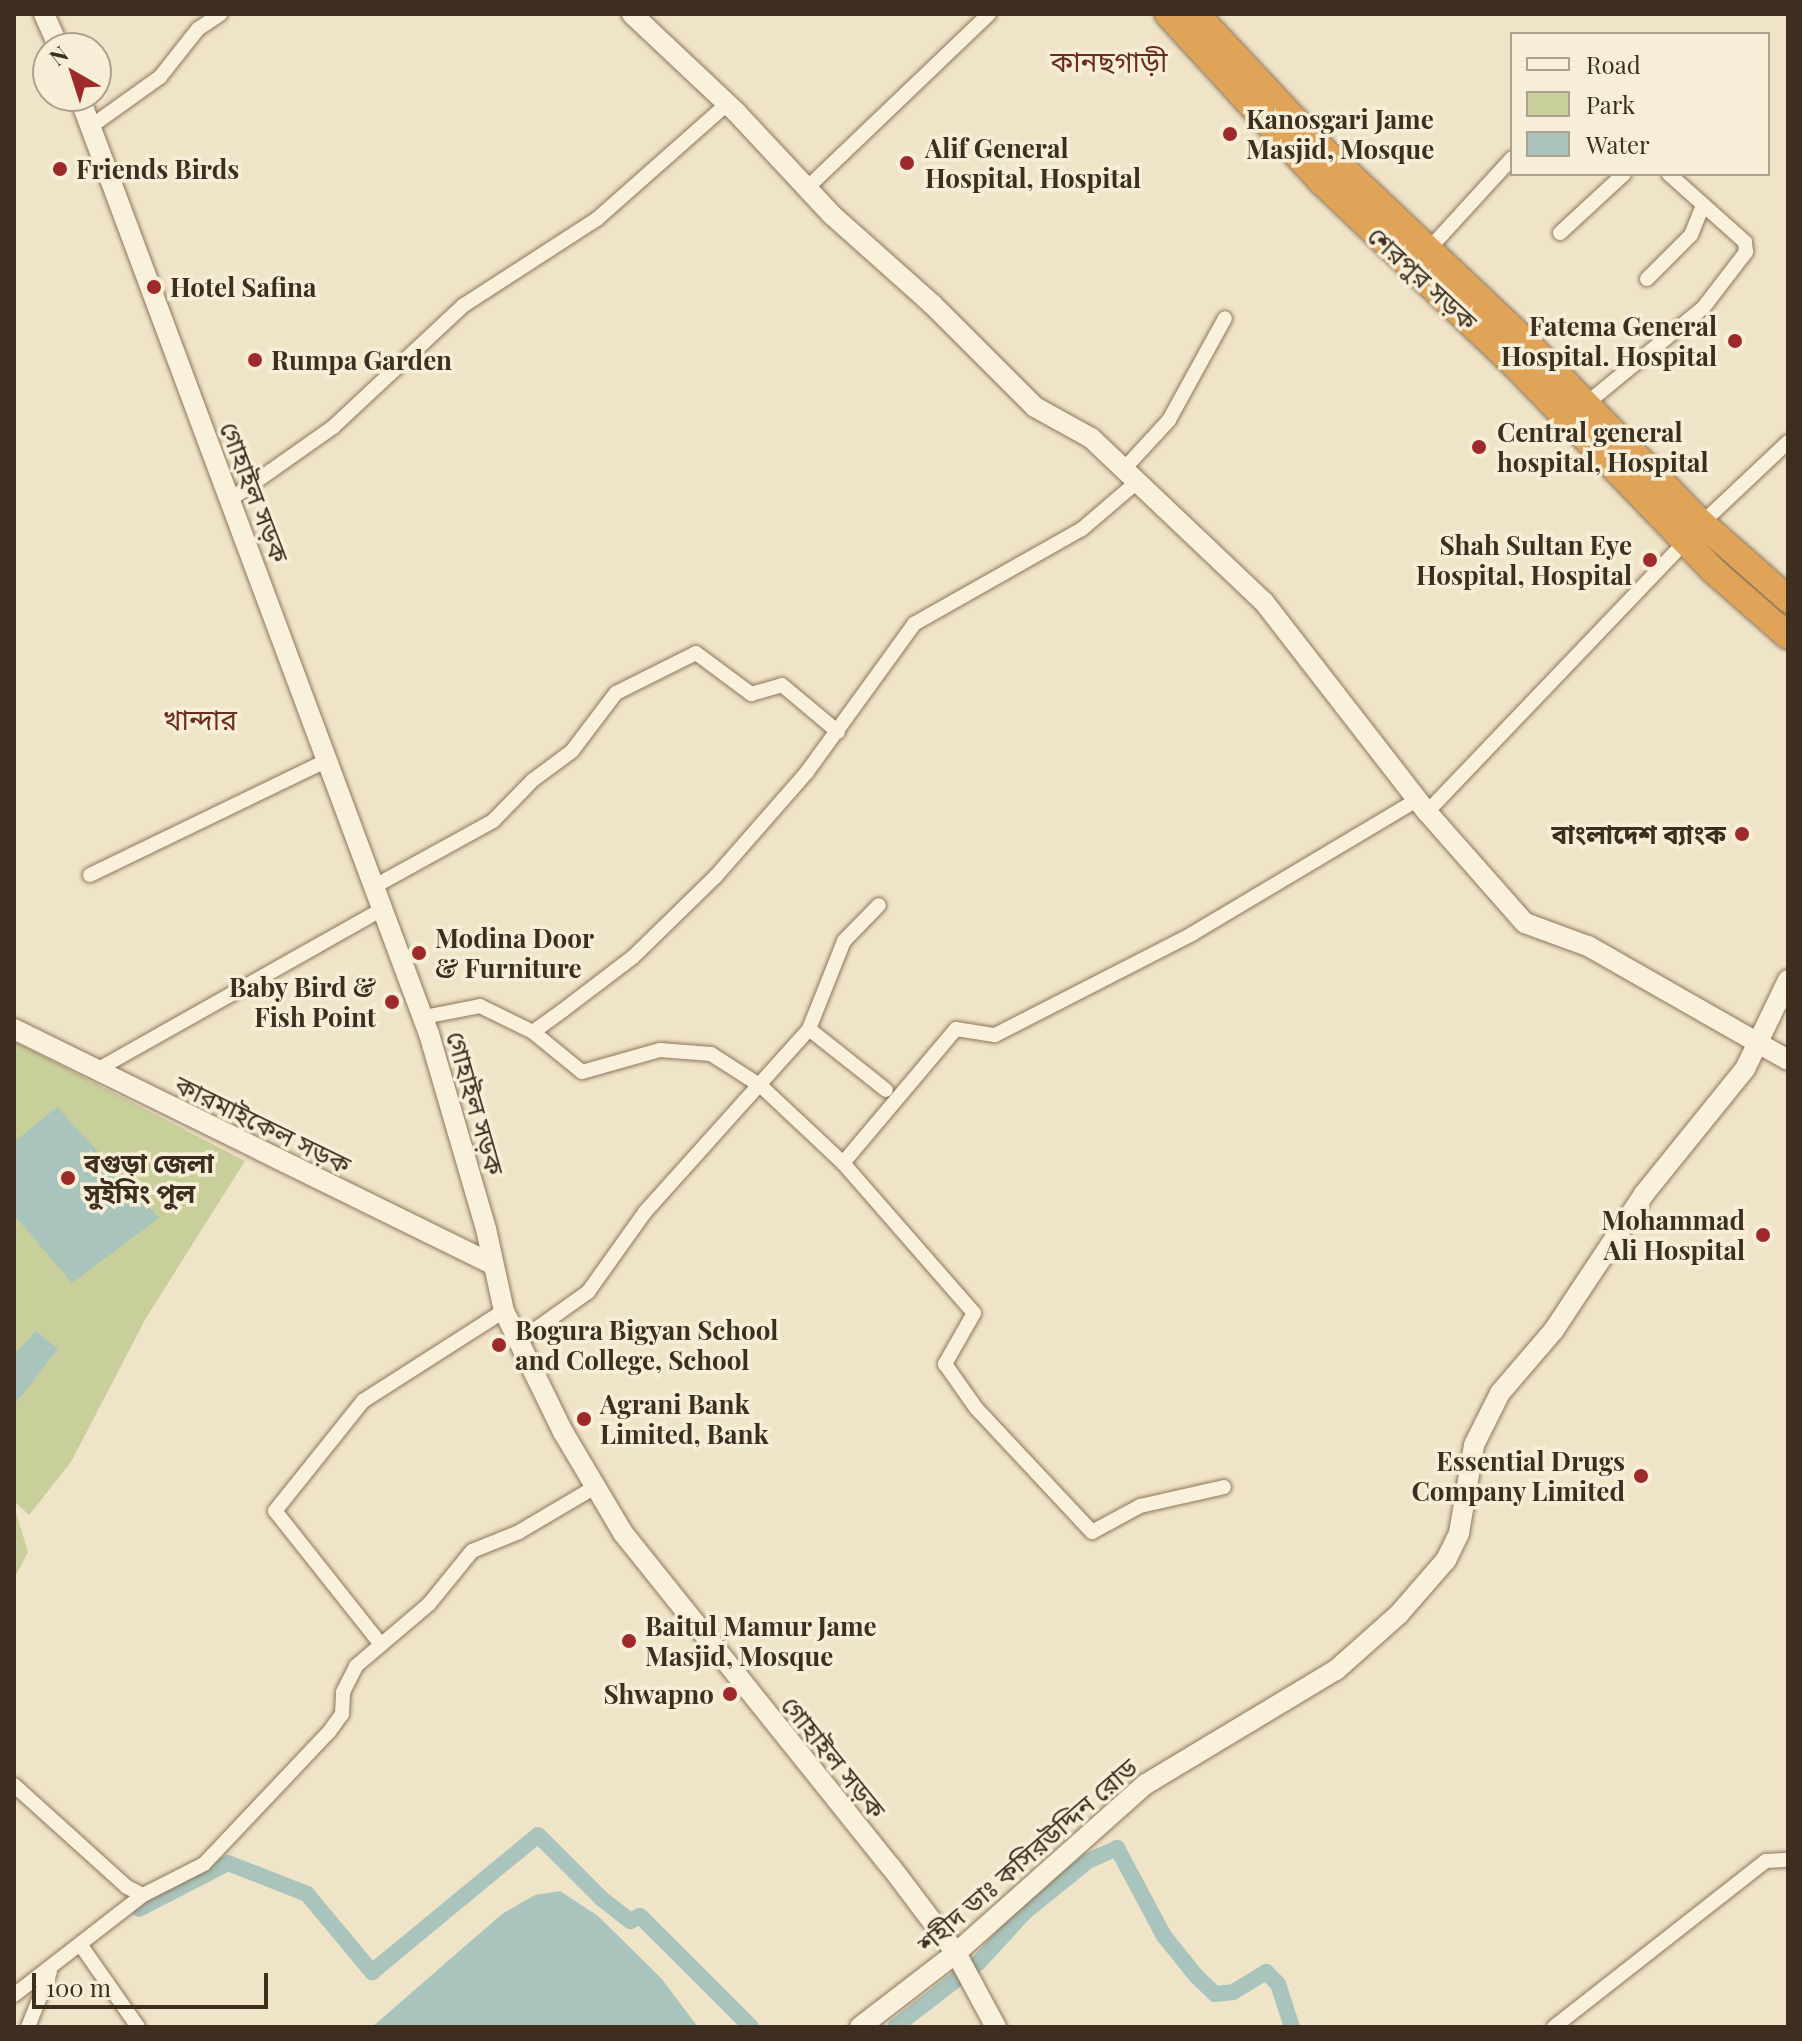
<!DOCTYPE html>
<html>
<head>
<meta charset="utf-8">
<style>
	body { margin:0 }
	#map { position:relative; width:1802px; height:2041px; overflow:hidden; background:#f0e4c8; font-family:"Playfair Display","Noto Sans Bengali",serif }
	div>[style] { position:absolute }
	.green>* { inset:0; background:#c9cf9b }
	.water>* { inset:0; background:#a9c4bc }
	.canal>* { height:16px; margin:-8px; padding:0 8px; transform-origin:8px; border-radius:8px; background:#a9c4bc }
	.roads { filter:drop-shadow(0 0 2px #8d765c) drop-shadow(0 0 2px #8d765c) }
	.street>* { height:14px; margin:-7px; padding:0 7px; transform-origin:7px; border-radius:7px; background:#faf1dc }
	.secondary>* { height:20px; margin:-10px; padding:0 10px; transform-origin:10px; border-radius:10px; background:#faf1dc }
	.highway>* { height:26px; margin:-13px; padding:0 13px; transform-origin:13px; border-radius:13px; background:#e0a458 }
	.dots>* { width:22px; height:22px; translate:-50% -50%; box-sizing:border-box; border:4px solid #f7eed8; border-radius:50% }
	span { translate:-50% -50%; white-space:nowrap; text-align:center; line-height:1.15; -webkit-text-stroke:7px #f7eed8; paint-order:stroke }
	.poi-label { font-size:26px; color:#3d2e20; font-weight:700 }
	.left { translate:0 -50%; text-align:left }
	.right { translate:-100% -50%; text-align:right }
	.street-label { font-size:26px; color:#3d2e20 }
	.neighbourhood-label { font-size:28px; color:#6b2e1e }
	.frame { position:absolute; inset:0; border:16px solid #3d2e20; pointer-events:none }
	.legend { position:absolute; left:1510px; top:32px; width:260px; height:144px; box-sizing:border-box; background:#f7eed8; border:2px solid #ada18e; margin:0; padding:10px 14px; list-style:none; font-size:24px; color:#3d2e20 }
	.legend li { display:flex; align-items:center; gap:16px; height:40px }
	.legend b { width:40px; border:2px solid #ada18e }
	.north { position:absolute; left:32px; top:32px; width:80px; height:80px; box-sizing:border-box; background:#f7eed8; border:2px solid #ada18e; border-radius:50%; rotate:321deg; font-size:22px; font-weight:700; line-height:32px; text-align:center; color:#3d2e20 }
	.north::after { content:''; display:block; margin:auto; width:28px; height:36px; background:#9e2a2b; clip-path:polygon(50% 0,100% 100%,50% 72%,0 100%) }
	.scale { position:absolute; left:32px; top:1973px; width:236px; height:36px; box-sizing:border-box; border:4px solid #3d2e20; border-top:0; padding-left:10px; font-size:24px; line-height:28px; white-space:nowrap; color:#3d2e20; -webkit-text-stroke:6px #f7eed8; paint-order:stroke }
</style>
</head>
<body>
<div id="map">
	<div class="green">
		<i style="clip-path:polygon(14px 1041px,245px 1161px,146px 1318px,71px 1462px,29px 1515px,14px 1501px)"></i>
		<i style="clip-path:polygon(14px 1506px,28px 1552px,14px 1579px)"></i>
	</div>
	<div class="water">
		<i style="clip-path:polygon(57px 1107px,159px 1218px,72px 1283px,14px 1215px,14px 1142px)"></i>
		<i style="clip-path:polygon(36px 1331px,58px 1349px,14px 1405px,14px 1355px)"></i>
		<i style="clip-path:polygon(560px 1891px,598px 1916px,661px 1978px,698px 2027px,372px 2027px,502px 1914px,535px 1895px)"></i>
	</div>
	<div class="canal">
		<i style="left:139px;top:1909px;width:100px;rotate:-27.3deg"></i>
		<i style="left:228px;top:1863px;width:85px;rotate:21.4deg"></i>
		<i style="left:307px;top:1894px;width:102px;rotate:50.2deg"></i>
		<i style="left:372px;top:1972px;width:215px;rotate:-39.5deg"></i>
		<i style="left:538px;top:1835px;width:91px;rotate:45deg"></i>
		<i style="left:602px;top:1899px;width:36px;rotate:38deg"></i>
		<i style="left:630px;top:1921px;width:11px;rotate:-27deg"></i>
		<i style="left:640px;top:1916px;width:157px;rotate:45deg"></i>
		<i style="left:895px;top:2027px;width:106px;rotate:-37.7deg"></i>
		<i style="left:979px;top:1962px;width:68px;rotate:-47.4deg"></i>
		<i style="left:1025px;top:1912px;width:81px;rotate:-39deg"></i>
		<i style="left:1088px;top:1861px;width:32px;rotate:-24deg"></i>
		<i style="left:1117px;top:1848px;width:100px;rotate:61.9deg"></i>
		<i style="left:1164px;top:1936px;width:53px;rotate:51.2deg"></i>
		<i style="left:1197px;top:1977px;width:25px;rotate:43deg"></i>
		<i style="left:1215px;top:1994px;width:18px;rotate:-6deg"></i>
		<i style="left:1233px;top:1992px;width:39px;rotate:-31deg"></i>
		<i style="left:1266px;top:1972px;width:17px;rotate:45deg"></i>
		<i style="left:1278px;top:1984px;width:45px;rotate:72deg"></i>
	</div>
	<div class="roads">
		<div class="street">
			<i style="left:90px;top:127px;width:86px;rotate:-35.5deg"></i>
			<i style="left:160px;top:77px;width:61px;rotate:-51.6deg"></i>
			<i style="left:198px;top:29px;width:27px;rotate:-34deg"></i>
			<i style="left:807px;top:188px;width:252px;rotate:-43.7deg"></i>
			<i style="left:1560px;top:233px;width:87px;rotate:-42.7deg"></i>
			<i style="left:1429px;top:249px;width:123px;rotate:-47.6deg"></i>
			<i style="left:1647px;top:279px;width:62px;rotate:-45deg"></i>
			<i style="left:1691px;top:235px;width:32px;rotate:-68deg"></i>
			<i style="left:1586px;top:404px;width:151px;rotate:-39.4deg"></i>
			<i style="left:1703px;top:308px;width:71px;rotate:-52.5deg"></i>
			<i style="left:1746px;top:252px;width:10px;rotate:-96deg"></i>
			<i style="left:1745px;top:242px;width:102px;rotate:-138.2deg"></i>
			<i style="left:1124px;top:469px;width:67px;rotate:-47.4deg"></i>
			<i style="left:1169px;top:420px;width:116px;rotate:-61.2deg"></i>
			<i style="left:231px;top:499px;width:125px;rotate:-35.2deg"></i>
			<i style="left:333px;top:427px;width:179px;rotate:-43deg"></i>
			<i style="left:464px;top:305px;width:158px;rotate:-32.9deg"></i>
			<i style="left:597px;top:219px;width:174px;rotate:-41.5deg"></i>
			<i style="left:1702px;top:523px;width:118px;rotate:-43.3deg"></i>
			<i style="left:1427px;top:812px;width:373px;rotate:-46.3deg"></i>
			<i style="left:90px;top:875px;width:264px;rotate:-25.8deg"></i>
			<i style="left:375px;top:886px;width:135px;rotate:-28.8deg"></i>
			<i style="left:493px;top:821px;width:57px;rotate:-45.7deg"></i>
			<i style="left:533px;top:780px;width:49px;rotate:-36.6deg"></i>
			<i style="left:572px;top:751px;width:73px;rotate:-52.8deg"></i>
			<i style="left:616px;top:693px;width:89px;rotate:-26.6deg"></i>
			<i style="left:696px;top:653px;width:69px;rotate:36.7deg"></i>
			<i style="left:751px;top:694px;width:32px;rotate:-16deg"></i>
			<i style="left:782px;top:685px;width:73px;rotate:40deg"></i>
			<i style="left:424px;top:1017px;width:57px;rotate:-11.1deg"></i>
			<i style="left:480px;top:1006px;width:59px;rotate:26.1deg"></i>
			<i style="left:533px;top:1032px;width:36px;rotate:-36deg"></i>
			<i style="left:562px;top:1011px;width:89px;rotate:-37.3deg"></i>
			<i style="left:633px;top:957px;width:116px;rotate:-44.3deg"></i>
			<i style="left:716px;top:876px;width:138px;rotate:-48.8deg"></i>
			<i style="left:807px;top:772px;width:183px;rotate:-54.1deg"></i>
			<i style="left:914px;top:624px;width:193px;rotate:-29.5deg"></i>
			<i style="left:1082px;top:529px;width:72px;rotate:-40.5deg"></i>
			<i style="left:809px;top:1029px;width:98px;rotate:38.4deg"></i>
			<i style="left:533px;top:1032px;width:63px;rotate:39.2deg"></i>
			<i style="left:582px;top:1072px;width:81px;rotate:-15.8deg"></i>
			<i style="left:660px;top:1050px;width:51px;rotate:4.5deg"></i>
			<i style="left:711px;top:1054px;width:59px;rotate:32.6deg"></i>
			<i style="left:761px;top:1086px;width:112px;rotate:43.2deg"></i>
			<i style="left:843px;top:1163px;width:199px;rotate:48.9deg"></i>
			<i style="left:974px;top:1313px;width:59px;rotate:119.6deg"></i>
			<i style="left:945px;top:1364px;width:54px;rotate:54.8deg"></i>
			<i style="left:976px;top:1408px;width:170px;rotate:46.9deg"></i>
			<i style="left:1092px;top:1532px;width:55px;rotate:-28.4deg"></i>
			<i style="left:1140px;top:1506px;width:86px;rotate:-12.7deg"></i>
			<i style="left:95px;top:1071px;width:330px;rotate:-29.4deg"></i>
			<i style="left:843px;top:1163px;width:175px;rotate:-49.9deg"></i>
			<i style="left:956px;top:1029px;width:39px;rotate:9deg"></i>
			<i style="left:995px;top:1035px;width:221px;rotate:-27.1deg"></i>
			<i style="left:1192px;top:934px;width:262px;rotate:-30.8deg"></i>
			<i style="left:519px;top:1341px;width:85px;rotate:-35.4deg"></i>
			<i style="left:588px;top:1292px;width:98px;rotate:-54.5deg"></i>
			<i style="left:645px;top:1212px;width:246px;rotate:-48.1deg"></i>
			<i style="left:809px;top:1029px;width:95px;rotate:-68.3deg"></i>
			<i style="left:844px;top:941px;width:50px;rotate:-45.8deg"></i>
			<i style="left:379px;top:1642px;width:167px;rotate:-128.4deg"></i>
			<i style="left:275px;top:1511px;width:141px;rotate:-51.3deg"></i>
			<i style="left:363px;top:1401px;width:167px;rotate:-32.6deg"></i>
			<i style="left:14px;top:1785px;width:152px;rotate:42.1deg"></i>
			<i style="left:127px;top:1887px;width:18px;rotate:27deg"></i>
			<i style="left:82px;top:1947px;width:98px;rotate:55deg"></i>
			<i style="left:14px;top:1995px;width:163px;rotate:-37.8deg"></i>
			<i style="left:143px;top:1895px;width:68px;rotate:-26.9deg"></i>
			<i style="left:204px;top:1864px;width:182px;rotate:-46.6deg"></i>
			<i style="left:329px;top:1732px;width:22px;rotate:-54deg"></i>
			<i style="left:342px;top:1714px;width:22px;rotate:-87deg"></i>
			<i style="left:343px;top:1692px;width:29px;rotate:-63deg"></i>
			<i style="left:356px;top:1666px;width:96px;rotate:-40.3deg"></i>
			<i style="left:429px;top:1604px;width:68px;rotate:-50.9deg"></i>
			<i style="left:472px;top:1551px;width:51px;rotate:-22deg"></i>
			<i style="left:519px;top:1532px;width:88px;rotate:-30.6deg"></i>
			<i style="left:28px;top:2027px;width:59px;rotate:-68.2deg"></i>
			<i style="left:1554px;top:2027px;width:269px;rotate:-38.1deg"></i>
			<i style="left:1766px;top:1861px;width:22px;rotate:-3deg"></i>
		</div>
		<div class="secondary">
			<i style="left:44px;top:14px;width:37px;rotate:66deg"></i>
			<i style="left:632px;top:14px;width:143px;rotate:43.3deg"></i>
			<i style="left:736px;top:112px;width:139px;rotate:47deg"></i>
			<i style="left:831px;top:214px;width:135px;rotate:41.7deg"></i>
			<i style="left:932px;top:304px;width:146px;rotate:45deg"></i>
			<i style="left:1035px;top:407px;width:64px;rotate:29deg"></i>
			<i style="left:1091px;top:438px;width:238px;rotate:43.5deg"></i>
			<i style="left:1264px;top:602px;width:266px;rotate:52.2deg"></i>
			<i style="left:1427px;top:812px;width:148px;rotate:48.6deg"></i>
			<i style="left:1525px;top:923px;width:67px;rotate:20.1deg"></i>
			<i style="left:1588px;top:946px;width:230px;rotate:29.7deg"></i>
			<i style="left:79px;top:96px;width:1001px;rotate:69.54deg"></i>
			<i style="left:429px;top:1034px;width:203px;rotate:73.7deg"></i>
			<i style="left:486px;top:1229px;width:84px;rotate:77.6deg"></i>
			<i style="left:504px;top:1311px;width:135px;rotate:64deg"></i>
			<i style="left:563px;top:1432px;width:117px;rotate:59.3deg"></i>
			<i style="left:623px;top:1533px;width:428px;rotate:51.3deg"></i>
			<i style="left:891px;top:1867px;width:108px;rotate:52.9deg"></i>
			<i style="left:956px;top:1953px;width:84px;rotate:61.6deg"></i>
			<i style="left:14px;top:1029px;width:530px;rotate:26.18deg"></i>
			<i style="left:860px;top:2027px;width:121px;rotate:-37.6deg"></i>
			<i style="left:956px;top:1953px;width:254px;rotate:-41.7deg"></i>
			<i style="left:1146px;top:1784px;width:222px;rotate:-31deg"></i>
			<i style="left:1336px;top:1670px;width:84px;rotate:-41.6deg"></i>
			<i style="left:1399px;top:1614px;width:72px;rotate:-49deg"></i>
			<i style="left:1446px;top:1560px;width:30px;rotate:-64deg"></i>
			<i style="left:1459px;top:1533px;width:89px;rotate:-80.3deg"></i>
			<i style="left:1474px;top:1445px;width:58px;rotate:-63.4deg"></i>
			<i style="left:1500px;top:1393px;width:83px;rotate:-49.4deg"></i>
			<i style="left:1554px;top:1330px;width:163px;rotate:-56.5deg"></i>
			<i style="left:1644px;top:1194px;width:161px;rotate:-51.1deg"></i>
			<i style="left:1745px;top:1069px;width:99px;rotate:-64.2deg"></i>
		</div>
		<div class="highway">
			<i style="left:1168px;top:14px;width:228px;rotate:47.5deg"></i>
			<i style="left:1322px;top:182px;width:265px;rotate:43.5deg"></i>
			<i style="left:1514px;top:364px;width:288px;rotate:46deg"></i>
			<i style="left:1714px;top:571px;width:98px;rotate:41.3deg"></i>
			<i style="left:1196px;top:14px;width:182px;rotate:47deg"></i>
			<i style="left:1320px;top:147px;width:282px;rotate:43.4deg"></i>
			<i style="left:1525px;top:341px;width:246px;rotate:46deg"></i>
			<i style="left:1696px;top:518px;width:123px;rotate:41.4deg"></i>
		</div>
	</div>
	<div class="dots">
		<i style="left:1230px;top:134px;background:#9e2a2b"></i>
		<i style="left:907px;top:163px;background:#9e2a2b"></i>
		<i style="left:60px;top:169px;background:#9e2a2b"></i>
		<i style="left:154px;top:287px;background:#9e2a2b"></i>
		<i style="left:1735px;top:341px;background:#9e2a2b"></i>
		<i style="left:255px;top:360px;background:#9e2a2b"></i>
		<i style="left:1479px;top:447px;background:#9e2a2b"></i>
		<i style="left:1650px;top:560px;background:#9e2a2b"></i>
		<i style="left:1742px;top:834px;background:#9e2a2b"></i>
		<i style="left:419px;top:953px;background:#9e2a2b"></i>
		<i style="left:392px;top:1002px;background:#9e2a2b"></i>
		<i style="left:68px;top:1178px;background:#9e2a2b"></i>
		<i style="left:1763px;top:1235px;background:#9e2a2b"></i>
		<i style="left:499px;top:1345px;background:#9e2a2b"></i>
		<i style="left:584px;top:1419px;background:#9e2a2b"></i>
		<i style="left:1641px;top:1476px;background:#9e2a2b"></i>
		<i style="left:629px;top:1641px;background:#9e2a2b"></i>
		<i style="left:730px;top:1694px;background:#9e2a2b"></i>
	</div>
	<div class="poi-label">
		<span class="left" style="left:1246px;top:134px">Kanosgari Jame<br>Masjid, Mosque</span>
		<span class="left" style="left:925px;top:163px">Alif General<br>Hospital, Hospital</span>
		<span class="left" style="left:76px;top:169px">Friends Birds</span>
		<span class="left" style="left:170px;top:287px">Hotel Safina</span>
		<span class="right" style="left:1717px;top:341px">Fatema General<br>Hospital. Hospital</span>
		<span class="left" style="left:271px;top:360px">Rumpa Garden</span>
		<span class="left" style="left:1497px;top:447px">Central general<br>hospital, Hospital</span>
		<span class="right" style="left:1632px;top:560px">Shah Sultan Eye<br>Hospital, Hospital</span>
		<span class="right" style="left:1726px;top:834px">বাংলাদেশ ব্যাংক</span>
		<span class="left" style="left:435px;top:953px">Modina Door<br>&amp; Furniture</span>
		<span class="right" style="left:376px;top:1002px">Baby Bird &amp;<br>Fish Point</span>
		<span class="left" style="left:84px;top:1178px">বগুড়া জেলা<br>সুইমিং পুল</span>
		<span class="right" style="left:1745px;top:1235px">Mohammad<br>Ali Hospital</span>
		<span class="left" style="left:515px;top:1345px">Bogura Bigyan School<br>and College, School</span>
		<span class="left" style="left:600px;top:1419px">Agrani Bank<br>Limited, Bank</span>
		<span class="right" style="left:1625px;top:1476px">Essential Drugs<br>Company Limited</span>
		<span class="left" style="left:645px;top:1641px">Baitul Mamur Jame<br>Masjid, Mosque</span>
		<span class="right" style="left:714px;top:1694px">Shwapno</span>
	</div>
	<div class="street-label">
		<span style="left:1423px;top:278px;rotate:43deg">শেরপুর সড়ক</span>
		<span style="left:255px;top:492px;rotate:69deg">গোহাইল সড়ক</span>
		<span style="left:476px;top:1103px;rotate:74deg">গোহাইল সড়ক</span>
		<span style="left:263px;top:1124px;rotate:26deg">কারমাইকেল সড়ক</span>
		<span style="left:834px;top:1757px;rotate:51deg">গোহাইল সড়ক</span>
		<span style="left:1027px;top:1855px;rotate:-41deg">শহীদ ডাঃ কসিরউদ্দিন রোড</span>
	</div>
	<div class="neighbourhood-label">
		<span style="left:1109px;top:61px">কানছগাড়ী</span>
		<span style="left:200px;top:719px">খান্দার</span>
	</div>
	<div class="frame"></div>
	<ul class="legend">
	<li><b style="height:10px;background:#faf1dc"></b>Road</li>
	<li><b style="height:22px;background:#c9cf9b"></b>Park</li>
	<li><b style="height:22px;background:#a9c4bc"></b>Water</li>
	</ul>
	<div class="north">N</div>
	<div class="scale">100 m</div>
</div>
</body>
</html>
